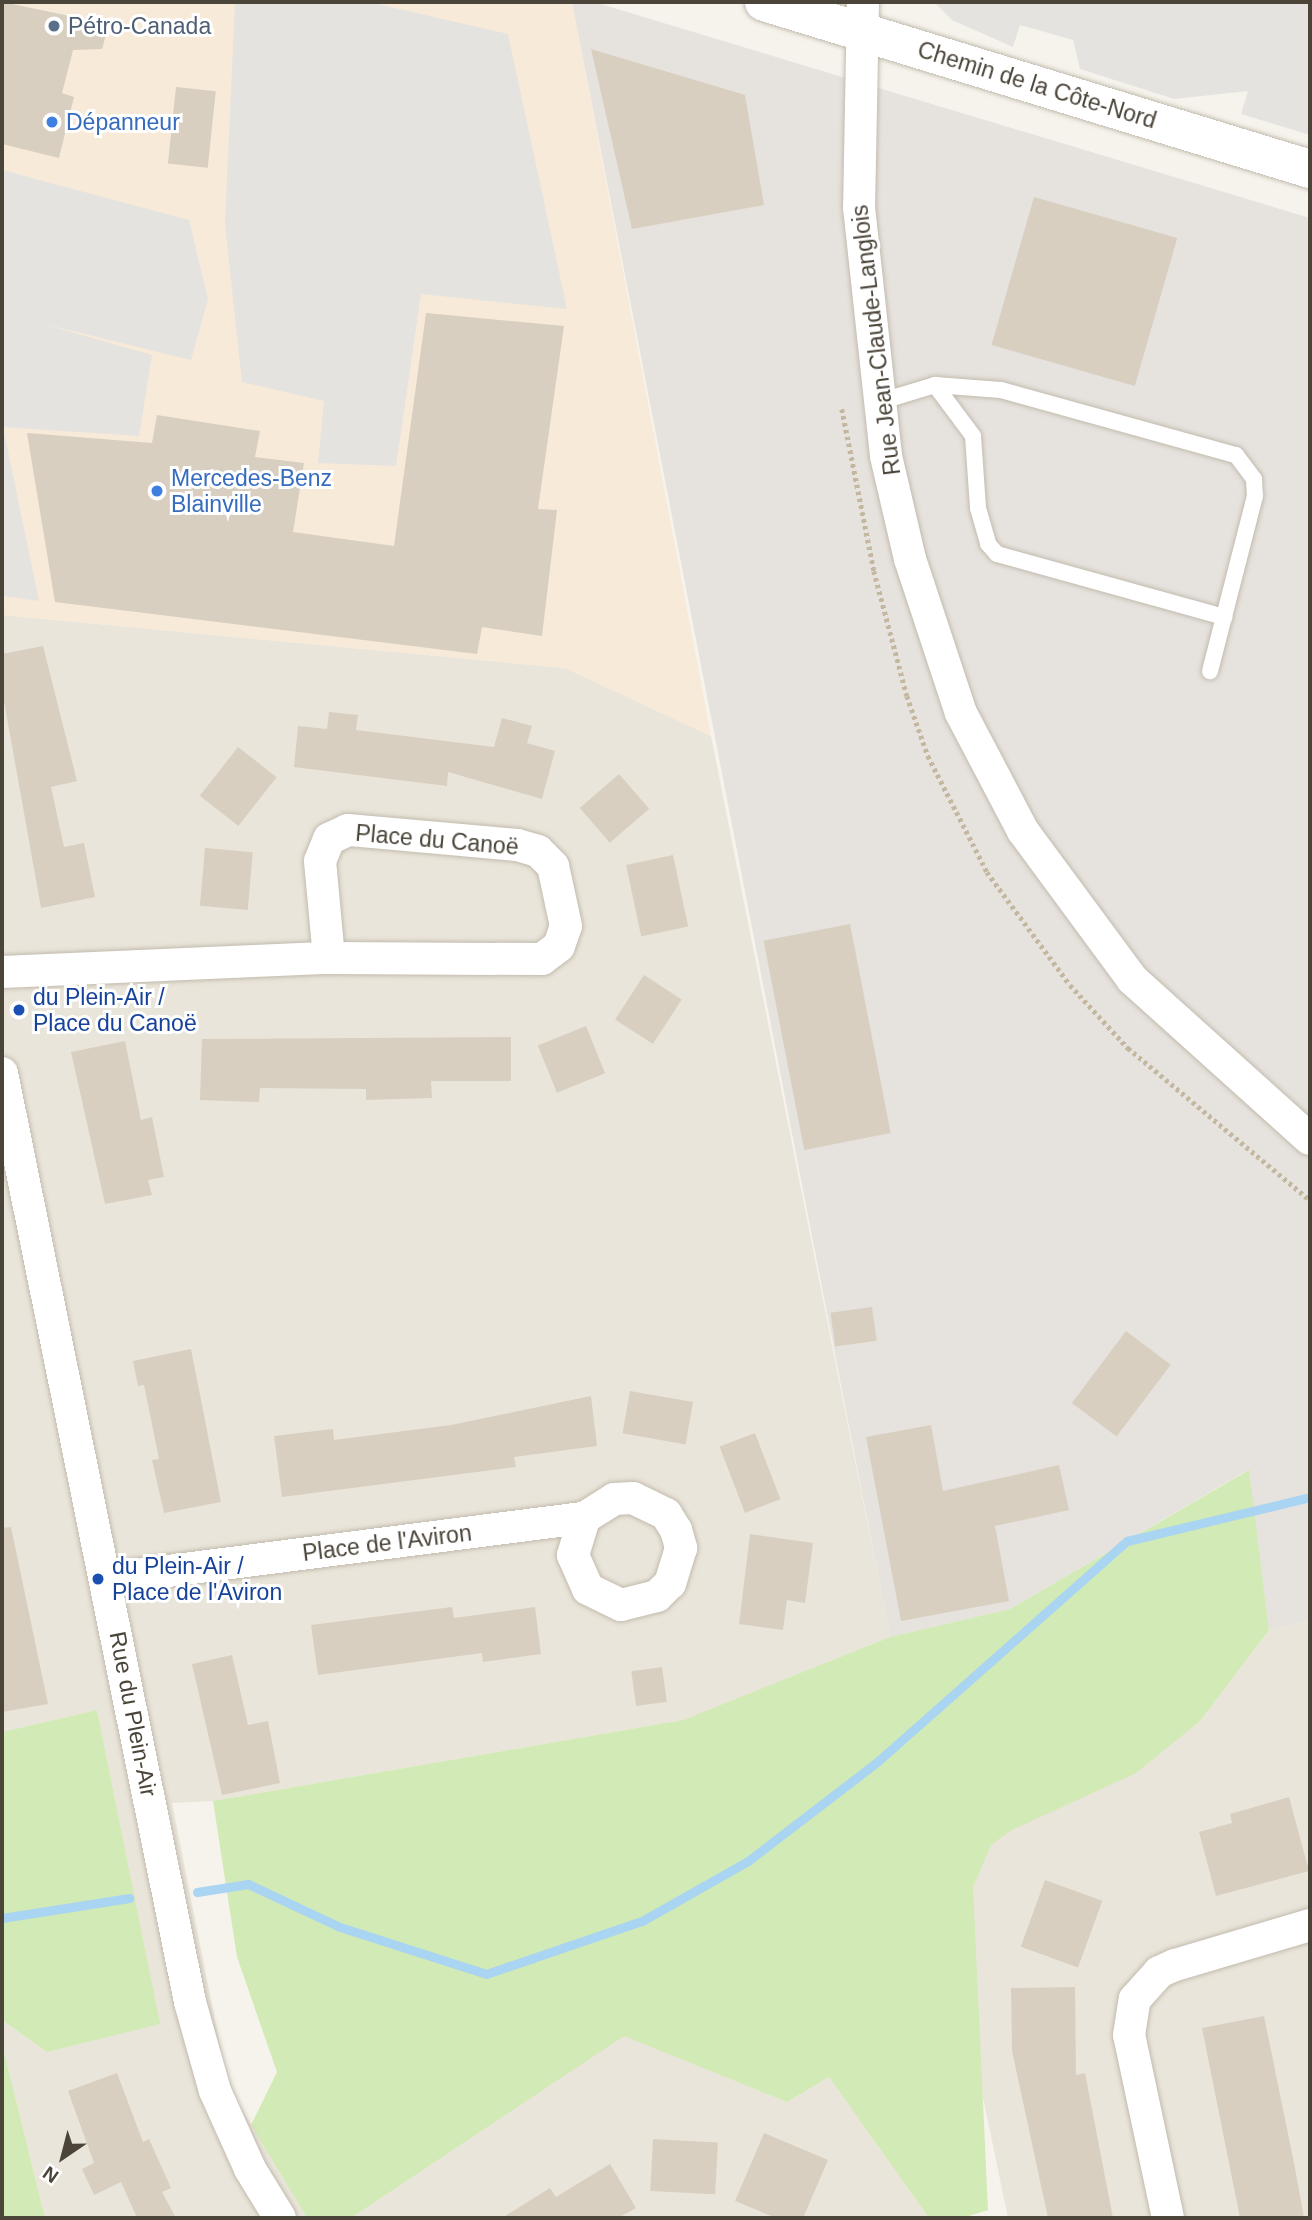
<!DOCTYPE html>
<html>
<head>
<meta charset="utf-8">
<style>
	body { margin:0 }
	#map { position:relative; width:1312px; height:2220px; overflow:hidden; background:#f6f3ec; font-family:Helvetica,sans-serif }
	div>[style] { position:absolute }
	.residential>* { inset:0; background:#eae5da }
	.commercial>* { inset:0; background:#f7ead8 }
	.industrial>* { inset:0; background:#e6e2dd }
	.green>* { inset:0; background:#d2eab5 }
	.parking>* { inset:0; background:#e5e3e0 }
	.stream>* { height:9px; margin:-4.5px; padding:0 4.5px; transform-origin:4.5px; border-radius:4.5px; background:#a9d4f2 }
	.building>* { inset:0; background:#d8cfc1; transform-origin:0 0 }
	.path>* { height:4.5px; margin-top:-2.25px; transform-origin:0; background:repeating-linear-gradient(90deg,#c4b79f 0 3.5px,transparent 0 7px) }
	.roads { filter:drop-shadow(0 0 2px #c2bbae) drop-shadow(0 0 2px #c2bbae) }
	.service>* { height:16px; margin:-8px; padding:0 8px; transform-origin:8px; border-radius:8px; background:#fff }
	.minor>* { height:32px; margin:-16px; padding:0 16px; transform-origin:16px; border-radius:16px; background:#fff }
	.tertiary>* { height:38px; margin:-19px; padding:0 19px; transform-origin:19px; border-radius:19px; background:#fff }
	.dots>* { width:19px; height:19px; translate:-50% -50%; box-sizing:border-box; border:4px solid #fff; border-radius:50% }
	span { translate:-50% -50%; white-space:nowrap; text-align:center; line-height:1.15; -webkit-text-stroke:6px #fff; paint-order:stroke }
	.service-label { font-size:23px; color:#4e5e75 }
	.left { translate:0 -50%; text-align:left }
	.street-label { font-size:23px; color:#4b4439 }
	.shop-label { font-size:23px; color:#366cbe }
	.transit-label { font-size:23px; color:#164399 }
	.frame { position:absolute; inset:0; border:4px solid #4b4439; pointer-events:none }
	.north { position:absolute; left:28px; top:2122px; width:70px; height:70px; -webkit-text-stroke:5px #fff; paint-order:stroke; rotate:215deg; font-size:19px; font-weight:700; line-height:28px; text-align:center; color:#4b4439 }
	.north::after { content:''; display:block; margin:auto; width:24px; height:32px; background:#4b4439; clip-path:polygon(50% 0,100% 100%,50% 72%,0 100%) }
</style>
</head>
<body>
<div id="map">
	<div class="residential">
		<i style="clip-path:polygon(2px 615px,565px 668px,711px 736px,890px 1637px,683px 1720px,213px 1801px,172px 1803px,228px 2086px,307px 2218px,45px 2218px,2px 2043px,2px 2020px,47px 2052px,159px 2023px,97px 1710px,2px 1732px)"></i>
		<i style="clip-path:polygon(1310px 1620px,1310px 2218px,1008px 2218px,930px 1841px,1200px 1721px,1269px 1630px)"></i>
		<i style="clip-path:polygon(624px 2035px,787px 2102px,829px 2077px,929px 2218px,351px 2218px)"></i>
	</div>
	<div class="commercial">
		<i style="clip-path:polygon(2px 2px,572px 2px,711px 736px,565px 668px,2px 615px)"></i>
	</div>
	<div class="industrial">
		<i style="clip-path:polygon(572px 2px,594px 2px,1310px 218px,1310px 1620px,1269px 1630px,1248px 1470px,1010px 1609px,890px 1637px)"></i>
	</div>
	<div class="green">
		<i style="clip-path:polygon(1249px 1470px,1269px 1630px,1200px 1721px,1136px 1773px,1010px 1831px,991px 1845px,973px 1887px,988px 2210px,962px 2218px,929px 2218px,829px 2077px,787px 2102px,624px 2036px,351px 2218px,307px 2218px,251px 2125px,277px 2072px,237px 1957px,213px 1801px,683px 1720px,890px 1637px,1010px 1609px)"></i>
		<i style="clip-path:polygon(97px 1710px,160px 2024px,47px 2052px,2px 2020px,2px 1732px)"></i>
		<i style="clip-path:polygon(2px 2043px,45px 2218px,2px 2218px)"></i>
	</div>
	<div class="parking">
		<i style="clip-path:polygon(235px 2px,369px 2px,508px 34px,567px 309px,421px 294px,396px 466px,318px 463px,324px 401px,242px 382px,225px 224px)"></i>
		<i style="clip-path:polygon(934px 2px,1310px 2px,1310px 135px,1241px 114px,1248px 91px,1174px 99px,1080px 69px,1073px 40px,1020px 25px,1013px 47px,952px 20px)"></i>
		<i style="clip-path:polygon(2px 170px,189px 220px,208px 299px,191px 360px,40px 323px,152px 355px,139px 436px,3px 427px,39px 601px,2px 596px)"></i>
	</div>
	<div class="stream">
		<i style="left:197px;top:1892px;width:52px;rotate:-8.9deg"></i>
		<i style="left:248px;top:1884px;width:102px;rotate:25.1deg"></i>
		<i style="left:340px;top:1927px;width:153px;rotate:17.8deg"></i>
		<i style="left:486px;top:1974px;width:165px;rotate:-18.8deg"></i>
		<i style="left:642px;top:1921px;width:122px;rotate:-29.5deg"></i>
		<i style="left:748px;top:1861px;width:163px;rotate:-37.5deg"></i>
		<i style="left:877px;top:1762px;width:334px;rotate:-41.5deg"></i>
		<i style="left:1127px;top:1541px;width:188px;rotate:-13.5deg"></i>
		<i style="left:2px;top:1918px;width:129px;rotate:-8.9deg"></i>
	</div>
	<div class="building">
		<i style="clip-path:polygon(2px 2px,99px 22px,107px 31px,102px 49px,73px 50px,62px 93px,74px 97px,59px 158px,2px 144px)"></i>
		<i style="clip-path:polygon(591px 49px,745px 95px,764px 205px,632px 229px)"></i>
		<i style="left:176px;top:87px;width:40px;height:77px;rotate:6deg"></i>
		<i style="left:1034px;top:197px;width:149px;height:154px;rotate:16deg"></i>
		<i style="clip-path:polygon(426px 313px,564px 326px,538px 509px,557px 510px,542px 636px,482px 627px,477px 654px,55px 602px,27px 433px,152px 443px,157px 415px,260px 431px,255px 457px,304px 463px,293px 532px,394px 546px)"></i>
		<i style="clip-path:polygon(43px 646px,77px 781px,51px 787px,64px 847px,84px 843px,95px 897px,41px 908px,2px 690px,2px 654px)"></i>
		<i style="clip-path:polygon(329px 712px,358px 715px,356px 730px,494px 747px,502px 718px,532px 726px,527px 743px,555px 751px,542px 799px,448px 772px,447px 786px,294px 767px,298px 726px,327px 729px)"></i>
		<i style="left:238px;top:747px;width:49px;height:62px;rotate:38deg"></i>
		<i style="left:619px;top:774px;width:46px;height:52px;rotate:49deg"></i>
		<i style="left:205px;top:848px;width:48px;height:58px;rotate:5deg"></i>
		<i style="left:673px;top:855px;width:73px;height:48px;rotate:78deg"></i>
		<i style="left:850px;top:924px;width:213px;height:88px;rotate:79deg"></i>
		<i style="left:644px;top:975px;width:45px;height:53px;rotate:33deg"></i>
		<i style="left:586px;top:1026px;width:51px;height:52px;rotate:68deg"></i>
		<i style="clip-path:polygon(511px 1037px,511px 1081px,431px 1081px,432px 1098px,366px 1100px,366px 1089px,260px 1088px,259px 1102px,200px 1100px,202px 1039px)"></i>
		<i style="clip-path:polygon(125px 1041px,141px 1120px,152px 1117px,164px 1177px,148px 1180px,152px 1195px,105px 1204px,71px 1052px)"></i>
		<i style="left:872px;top:1307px;width:34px;height:42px;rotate:82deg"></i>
		<i style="left:1126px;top:1331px;width:56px;height:90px;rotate:37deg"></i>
		<i style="clip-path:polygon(191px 1349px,221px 1502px,164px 1513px,152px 1460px,159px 1459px,144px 1385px,138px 1386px,133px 1361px)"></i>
		<i style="left:630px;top:1391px;width:64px;height:43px;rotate:10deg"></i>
		<i style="clip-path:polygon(591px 1396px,597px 1446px,514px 1457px,516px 1467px,282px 1497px,274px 1436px,333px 1429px,334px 1440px,451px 1425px)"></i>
		<i style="clip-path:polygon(931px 1425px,943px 1491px,1059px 1465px,1069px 1510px,995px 1526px,1009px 1601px,901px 1621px,866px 1437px)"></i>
		<i style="left:755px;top:1433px;width:71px;height:38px;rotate:69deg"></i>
		<i style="clip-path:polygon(11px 1527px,48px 1704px,2px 1712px,2px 1528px)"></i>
		<i style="clip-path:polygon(750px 1534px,813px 1543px,805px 1603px,787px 1600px,783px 1630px,739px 1624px)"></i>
		<i style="clip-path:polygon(452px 1607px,454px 1618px,535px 1607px,541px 1654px,483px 1662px,482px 1653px,318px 1675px,311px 1625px)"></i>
		<i style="clip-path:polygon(232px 1655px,248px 1725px,268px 1721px,280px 1783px,222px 1795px,192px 1664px)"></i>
		<i style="left:662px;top:1667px;width:35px;height:31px;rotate:82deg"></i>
		<i style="clip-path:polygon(1289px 1797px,1309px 1871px,1216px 1896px,1199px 1832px,1232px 1823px,1230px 1814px)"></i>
		<i style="left:1045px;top:1880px;width:61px;height:71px;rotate:20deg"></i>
		<i style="clip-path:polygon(1075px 1987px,1076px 2075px,1085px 2073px,1113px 2218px,1048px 2218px,1012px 2051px,1011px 1988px)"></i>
		<i style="clip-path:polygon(1264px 2016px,1295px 2168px,1304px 2218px,1240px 2218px,1202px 2028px)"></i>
		<i style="clip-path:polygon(117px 2073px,143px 2142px,149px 2139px,171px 2188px,162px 2192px,176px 2218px,137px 2218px,121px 2182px,94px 2195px,82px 2169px,94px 2163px,68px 2091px)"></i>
		<i style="clip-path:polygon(764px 2133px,828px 2160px,803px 2218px,776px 2218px,735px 2201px)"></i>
		<i style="left:653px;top:2139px;width:65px;height:52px;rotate:3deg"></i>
		<i style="clip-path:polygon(610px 2164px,636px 2208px,618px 2218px,502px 2218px,550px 2188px,556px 2197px)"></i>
	</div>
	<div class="path">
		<i style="left:842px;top:409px;width:165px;rotate:78.8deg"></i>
		<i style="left:874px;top:571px;width:129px;rotate:75.2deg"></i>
		<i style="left:907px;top:696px;width:64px;rotate:70.7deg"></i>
		<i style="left:928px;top:756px;width:130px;rotate:63deg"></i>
		<i style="left:987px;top:872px;width:140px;rotate:53.7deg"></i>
		<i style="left:1070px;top:985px;width:86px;rotate:47.4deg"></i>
		<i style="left:1128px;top:1048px;width:237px;rotate:39.9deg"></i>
	</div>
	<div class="roads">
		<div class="service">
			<i style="left:935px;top:385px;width:64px;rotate:53.3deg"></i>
			<i style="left:973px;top:436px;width:72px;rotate:86deg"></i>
			<i style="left:978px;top:508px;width:37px;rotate:74deg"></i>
			<i style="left:988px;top:544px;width:13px;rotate:48deg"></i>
			<i style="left:997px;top:554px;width:236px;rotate:15.5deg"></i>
			<i style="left:879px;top:402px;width:59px;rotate:-16.9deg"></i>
			<i style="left:935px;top:385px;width:66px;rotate:4.3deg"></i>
			<i style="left:1001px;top:390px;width:244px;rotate:15.5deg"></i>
			<i style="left:1236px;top:455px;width:30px;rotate:53deg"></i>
			<i style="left:1254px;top:479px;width:17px;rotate:87deg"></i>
			<i style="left:1255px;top:496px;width:181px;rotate:104.4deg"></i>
		</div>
		<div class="minor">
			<i style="left:863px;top:2px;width:205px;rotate:91.1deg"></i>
			<i style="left:859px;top:207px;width:250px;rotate:83.8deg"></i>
			<i style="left:886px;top:456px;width:106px;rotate:76.9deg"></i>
			<i style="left:910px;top:559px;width:162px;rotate:71.7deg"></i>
			<i style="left:961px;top:713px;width:133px;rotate:62.3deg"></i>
			<i style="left:1023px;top:831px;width:184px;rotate:53.6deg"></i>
			<i style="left:1132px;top:979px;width:239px;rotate:42deg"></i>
			<i style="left:2px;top:972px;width:327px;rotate:-2.5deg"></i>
			<i style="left:329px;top:958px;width:213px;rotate:0.3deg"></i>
			<i style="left:542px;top:959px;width:21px;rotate:-37deg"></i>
			<i style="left:559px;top:946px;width:21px;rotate:-71deg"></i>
			<i style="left:566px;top:926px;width:61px;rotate:-102.2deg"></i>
			<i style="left:553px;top:866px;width:21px;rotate:-135deg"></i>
			<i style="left:538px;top:851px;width:22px;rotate:-164deg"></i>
			<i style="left:517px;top:845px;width:170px;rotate:-174.9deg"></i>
			<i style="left:348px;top:830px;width:21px;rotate:155deg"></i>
			<i style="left:329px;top:839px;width:24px;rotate:112deg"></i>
			<i style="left:320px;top:861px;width:97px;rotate:84.7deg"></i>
			<i style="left:2px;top:1073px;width:948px;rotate:78.56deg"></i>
			<i style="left:190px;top:2002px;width:92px;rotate:74.3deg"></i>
			<i style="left:215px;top:2091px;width:85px;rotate:65.8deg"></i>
			<i style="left:250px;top:2169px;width:57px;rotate:58.5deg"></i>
			<i style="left:106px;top:1579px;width:482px;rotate:-7.3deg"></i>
			<i style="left:584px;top:1518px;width:36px;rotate:-32deg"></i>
			<i style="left:614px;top:1499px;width:19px;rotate:-3deg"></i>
			<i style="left:633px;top:1498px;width:37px;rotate:26deg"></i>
			<i style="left:666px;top:1514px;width:19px;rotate:58deg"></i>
			<i style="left:676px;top:1530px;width:19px;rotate:74deg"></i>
			<i style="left:681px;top:1548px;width:37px;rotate:107deg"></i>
			<i style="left:670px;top:1583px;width:18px;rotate:135deg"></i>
			<i style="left:657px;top:1596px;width:37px;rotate:166deg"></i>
			<i style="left:621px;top:1605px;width:37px;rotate:-154deg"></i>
			<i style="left:588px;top:1589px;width:37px;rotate:-114deg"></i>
			<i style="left:573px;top:1555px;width:39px;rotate:-73deg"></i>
			<i style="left:1168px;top:2218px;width:187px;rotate:-102deg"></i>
			<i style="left:1129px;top:2035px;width:36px;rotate:-81deg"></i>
			<i style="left:1135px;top:1999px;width:36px;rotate:-48deg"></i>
			<i style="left:1159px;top:1972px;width:17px;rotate:-24deg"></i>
			<i style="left:1175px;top:1965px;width:141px;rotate:-16.5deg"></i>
		</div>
		<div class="tertiary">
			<i style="left:764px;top:2px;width:571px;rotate:17.01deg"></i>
		</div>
	</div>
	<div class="dots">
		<i style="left:54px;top:26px;background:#5c6f8a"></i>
		<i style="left:52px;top:122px;background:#3f7fe0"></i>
		<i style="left:157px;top:491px;background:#3f7fe0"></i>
		<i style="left:19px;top:1010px;background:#1a4fb4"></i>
		<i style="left:98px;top:1579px;background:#1a4fb4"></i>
	</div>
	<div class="service-label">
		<span class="left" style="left:68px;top:26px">Pétro-Canada</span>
	</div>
	<div class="street-label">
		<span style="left:1037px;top:85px;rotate:17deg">Chemin de la Côte-Nord</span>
		<span style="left:876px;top:340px;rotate:-97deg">Rue Jean-Claude-Langlois</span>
		<span style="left:437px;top:840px;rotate:5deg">Place du Canoë</span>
		<span style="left:387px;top:1543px;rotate:-7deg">Place de l'Aviron</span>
		<span style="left:133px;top:1714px;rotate:79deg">Rue du Plein-Air</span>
	</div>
	<div class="shop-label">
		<span class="left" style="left:66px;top:122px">Dépanneur</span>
		<span class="left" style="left:171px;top:491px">Mercedes-Benz<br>Blainville</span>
	</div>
	<div class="transit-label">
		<span class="left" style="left:33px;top:1010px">du Plein-Air /<br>Place du Canoë</span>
		<span class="left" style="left:112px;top:1579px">du Plein-Air /<br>Place de l'Aviron</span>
	</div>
	<div class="frame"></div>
	<div class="north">N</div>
</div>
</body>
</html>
